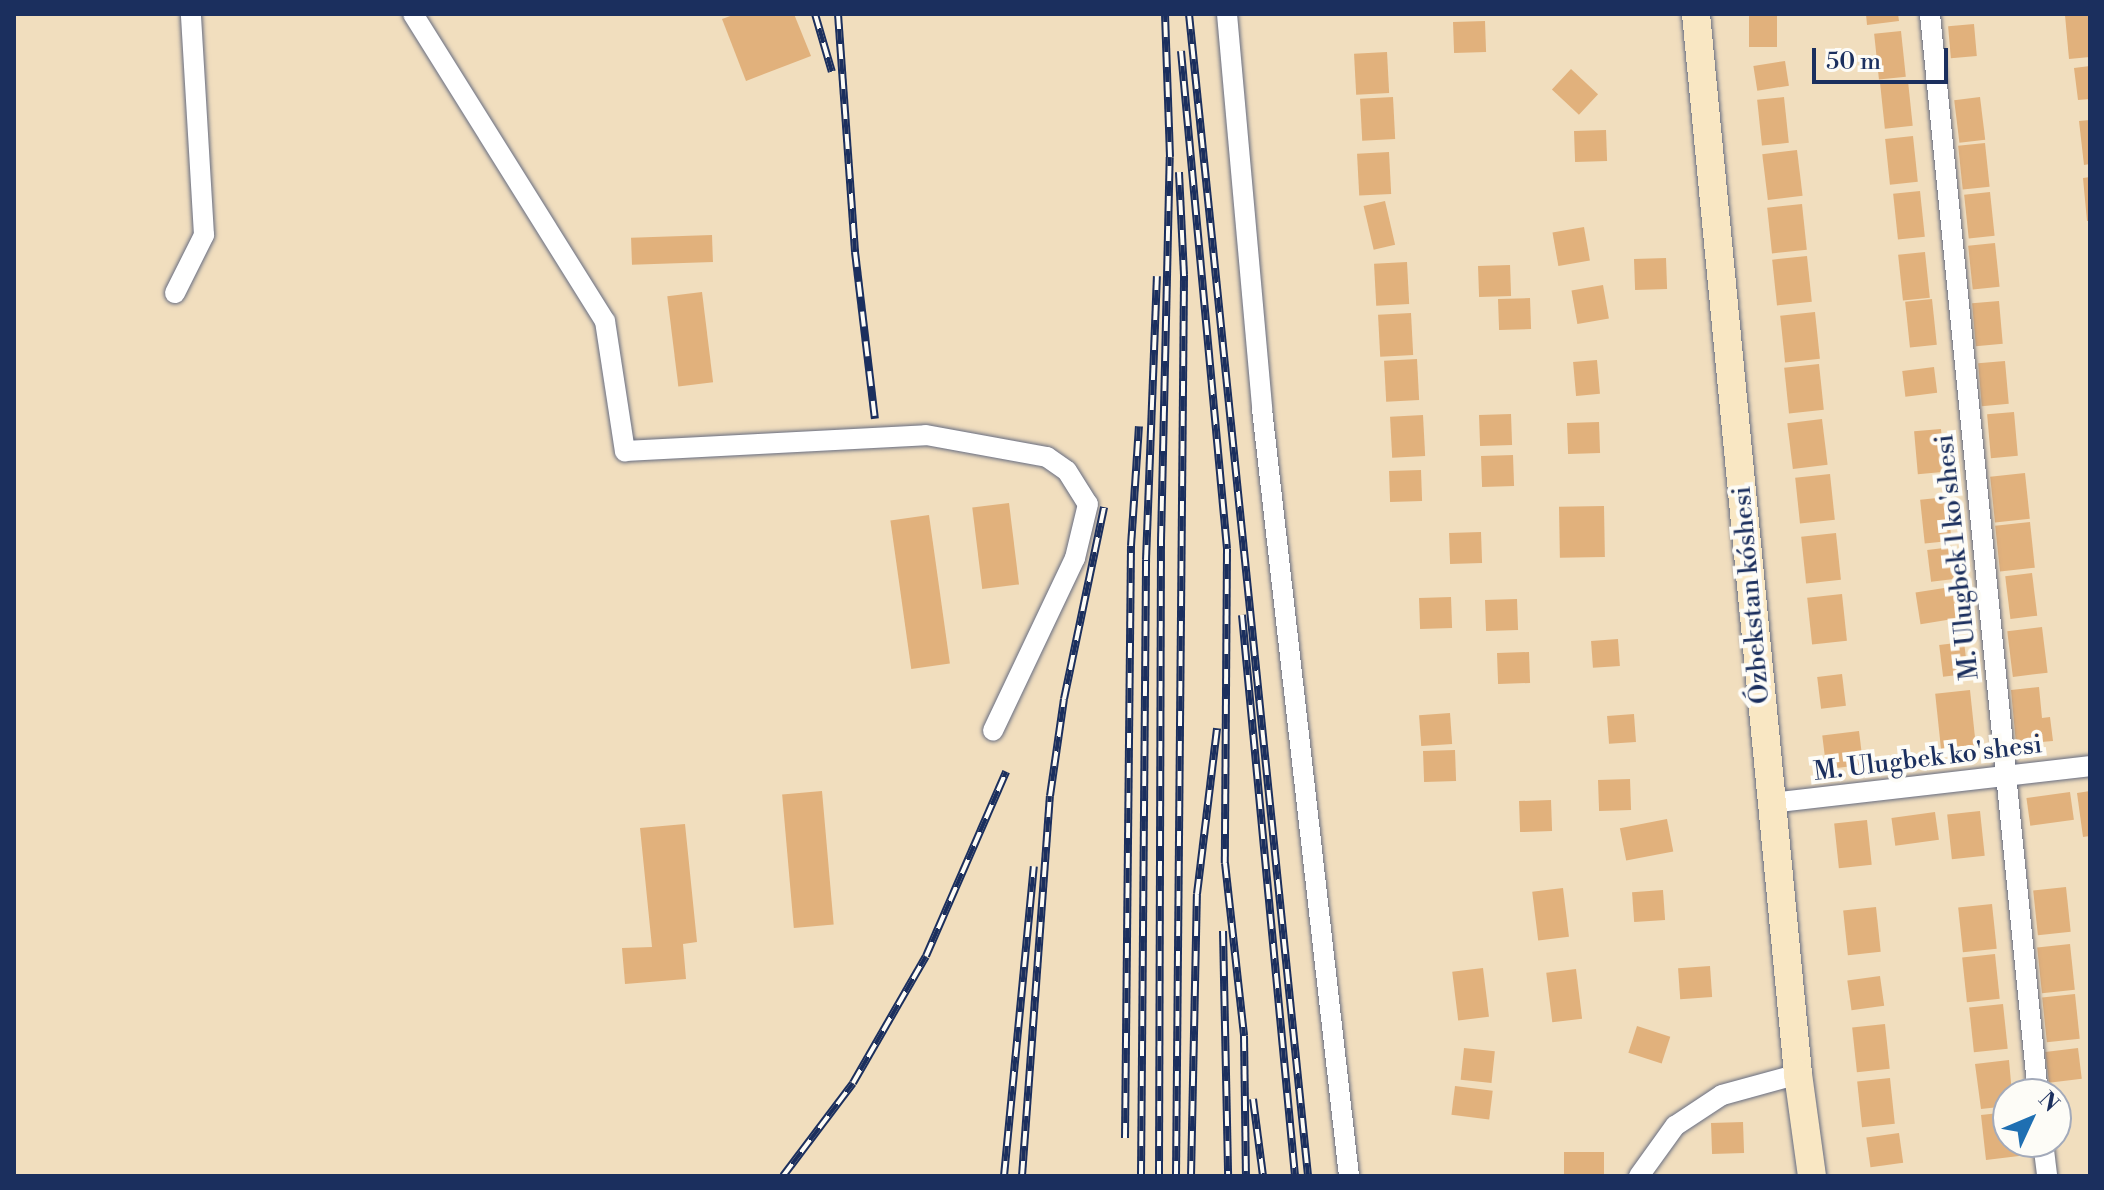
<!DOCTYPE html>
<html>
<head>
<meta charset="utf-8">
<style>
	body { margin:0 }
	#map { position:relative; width:2104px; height:1190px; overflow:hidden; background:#f1debe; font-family:"Libre Bodoni",serif }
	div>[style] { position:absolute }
	.building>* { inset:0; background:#e1b17c; transform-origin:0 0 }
	.roads { filter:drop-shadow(0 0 2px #666c80) drop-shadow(0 0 2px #666c80) }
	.street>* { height:20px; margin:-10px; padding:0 10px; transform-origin:10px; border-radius:10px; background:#fff }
	.secondary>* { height:28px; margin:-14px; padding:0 14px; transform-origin:14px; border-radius:14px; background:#f9e7c3 }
	.rail>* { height:8px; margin-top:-4px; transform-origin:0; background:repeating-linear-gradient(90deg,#fdfcf7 0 15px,#1b2f5e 0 30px); box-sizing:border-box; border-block:2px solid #1b2f5e }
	span { translate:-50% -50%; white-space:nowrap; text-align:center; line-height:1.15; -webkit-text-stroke:8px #fdfcf7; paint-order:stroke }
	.street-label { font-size:26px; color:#1b2f5e }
	.frame { position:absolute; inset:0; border:16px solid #1b2f5e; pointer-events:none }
	.north { position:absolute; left:1992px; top:1078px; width:80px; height:80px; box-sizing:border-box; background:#fdfcf7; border:2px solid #a3aaba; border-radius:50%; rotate:46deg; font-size:22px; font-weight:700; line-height:32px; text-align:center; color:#1b2f5e }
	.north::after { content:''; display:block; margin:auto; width:28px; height:36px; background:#1f6fb2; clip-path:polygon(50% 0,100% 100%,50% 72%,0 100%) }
	.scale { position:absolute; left:1812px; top:48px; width:136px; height:36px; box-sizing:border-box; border:4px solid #1b2f5e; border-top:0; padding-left:10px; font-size:24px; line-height:28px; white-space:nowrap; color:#1b2f5e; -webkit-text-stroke:6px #fdfcf7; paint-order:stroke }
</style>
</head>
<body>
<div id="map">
	<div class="building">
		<i style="clip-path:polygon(736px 14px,794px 14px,811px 56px,746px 81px,722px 19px)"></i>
		<i style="left:1749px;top:14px;width:28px;height:33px"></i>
		<i style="clip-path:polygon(1866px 14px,1898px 14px,1899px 21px,1867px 25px)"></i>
		<i style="clip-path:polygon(2090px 14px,2090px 57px,2069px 59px,2065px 15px)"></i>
		<i style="left:1485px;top:21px;width:31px;height:32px;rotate:88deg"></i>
		<i style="left:1974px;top:24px;width:32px;height:26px;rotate:85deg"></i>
		<i style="left:1901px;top:31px;width:46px;height:27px;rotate:84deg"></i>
		<i style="left:1387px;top:52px;width:41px;height:33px;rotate:87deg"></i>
		<i style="left:1785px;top:61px;width:25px;height:32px;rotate:81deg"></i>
		<i style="clip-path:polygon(2090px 66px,2090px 99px,2078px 100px,2074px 68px)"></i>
		<i style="left:1571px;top:69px;width:37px;height:28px;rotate:43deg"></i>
		<i style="left:1908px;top:81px;width:45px;height:28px;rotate:84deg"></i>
		<i style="left:1393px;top:97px;width:42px;height:33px;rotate:87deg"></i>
		<i style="left:1784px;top:97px;width:46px;height:27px;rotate:84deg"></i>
		<i style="left:1980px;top:97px;width:43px;height:26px;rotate:83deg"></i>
		<i style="clip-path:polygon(2090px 120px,2090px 164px,2084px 165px,2079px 121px)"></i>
		<i style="left:1606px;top:130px;width:31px;height:32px;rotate:88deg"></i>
		<i style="left:1913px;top:136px;width:46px;height:28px;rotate:84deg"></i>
		<i style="left:1985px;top:143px;width:44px;height:27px;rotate:84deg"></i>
		<i style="left:1797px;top:150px;width:46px;height:35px;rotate:83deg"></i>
		<i style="left:1389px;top:152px;width:42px;height:32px;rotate:87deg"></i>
		<i style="clip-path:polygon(2090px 177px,2090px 221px,2087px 221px,2083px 178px)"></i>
		<i style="left:1920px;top:191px;width:46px;height:27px;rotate:84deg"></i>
		<i style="left:1990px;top:192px;width:44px;height:26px;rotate:84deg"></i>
		<i style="left:1385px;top:201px;width:45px;height:22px;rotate:77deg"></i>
		<i style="left:1802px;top:204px;width:46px;height:35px;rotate:84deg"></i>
		<i style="left:1584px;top:227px;width:34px;height:32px;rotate:80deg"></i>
		<i style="left:712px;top:235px;width:27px;height:81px;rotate:88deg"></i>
		<i style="left:1995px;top:243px;width:44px;height:27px;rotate:84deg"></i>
		<i style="left:1925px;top:252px;width:46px;height:27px;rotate:84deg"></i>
		<i style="left:1807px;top:256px;width:46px;height:35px;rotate:84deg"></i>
		<i style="left:1666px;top:258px;width:31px;height:32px;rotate:88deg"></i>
		<i style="left:1407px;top:262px;width:42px;height:33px;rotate:87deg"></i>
		<i style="left:1510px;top:265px;width:31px;height:32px;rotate:88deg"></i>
		<i style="left:1603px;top:285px;width:34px;height:32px;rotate:80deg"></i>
		<i style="left:702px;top:292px;width:91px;height:35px;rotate:83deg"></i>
		<i style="left:1530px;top:298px;width:31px;height:32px;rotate:88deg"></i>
		<i style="left:1932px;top:299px;width:46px;height:27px;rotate:84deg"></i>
		<i style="left:1999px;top:301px;width:43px;height:27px;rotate:85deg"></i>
		<i style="left:1815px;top:312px;width:47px;height:35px;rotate:84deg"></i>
		<i style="left:1411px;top:313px;width:42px;height:33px;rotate:87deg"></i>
		<i style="left:1417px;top:359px;width:41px;height:33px;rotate:87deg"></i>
		<i style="left:1597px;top:360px;width:34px;height:24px;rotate:85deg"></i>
		<i style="left:2005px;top:361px;width:43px;height:27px;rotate:85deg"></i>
		<i style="left:1819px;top:364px;width:46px;height:35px;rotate:84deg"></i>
		<i style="left:1934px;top:367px;width:26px;height:32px;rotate:83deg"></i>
		<i style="left:2014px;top:412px;width:44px;height:27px;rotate:85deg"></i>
		<i style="left:1511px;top:414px;width:31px;height:32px;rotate:88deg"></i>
		<i style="left:1423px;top:415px;width:41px;height:33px;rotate:87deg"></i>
		<i style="left:1822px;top:419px;width:46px;height:35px;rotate:83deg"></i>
		<i style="left:1599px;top:422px;width:31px;height:32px;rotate:88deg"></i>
		<i style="left:1941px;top:429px;width:43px;height:27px;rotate:85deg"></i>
		<i style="left:1513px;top:455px;width:31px;height:32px;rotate:88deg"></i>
		<i style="left:1421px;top:470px;width:31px;height:32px;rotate:88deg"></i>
		<i style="left:2025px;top:473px;width:46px;height:35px;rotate:84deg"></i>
		<i style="left:1830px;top:474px;width:46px;height:35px;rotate:84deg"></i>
		<i style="left:1947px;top:497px;width:44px;height:27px;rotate:84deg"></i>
		<i style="left:1009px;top:503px;width:82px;height:37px;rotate:83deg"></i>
		<i style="left:1604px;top:506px;width:51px;height:45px;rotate:89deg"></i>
		<i style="left:929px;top:515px;width:150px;height:39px;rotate:82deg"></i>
		<i style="left:2030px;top:522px;width:46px;height:35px;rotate:84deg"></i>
		<i style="left:1481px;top:532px;width:31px;height:32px;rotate:88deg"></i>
		<i style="left:1836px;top:533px;width:47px;height:35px;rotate:84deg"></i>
		<i style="left:1952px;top:547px;width:32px;height:25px;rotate:83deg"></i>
		<i style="left:2032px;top:573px;width:43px;height:27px;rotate:83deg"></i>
		<i style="left:1957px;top:586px;width:32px;height:42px;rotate:81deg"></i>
		<i style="left:1842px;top:594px;width:47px;height:35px;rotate:84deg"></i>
		<i style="left:1451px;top:597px;width:31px;height:32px;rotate:88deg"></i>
		<i style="left:1517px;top:599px;width:31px;height:32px;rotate:88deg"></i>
		<i style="left:2042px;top:627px;width:46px;height:35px;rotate:83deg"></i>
		<i style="left:1618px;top:639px;width:27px;height:27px;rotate:86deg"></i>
		<i style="left:1964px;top:642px;width:32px;height:25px;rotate:83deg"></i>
		<i style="left:1529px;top:652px;width:31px;height:32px;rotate:88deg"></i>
		<i style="left:1842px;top:674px;width:32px;height:25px;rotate:83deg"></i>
		<i style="clip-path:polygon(2039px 687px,2042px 718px,2050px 717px,2053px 741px,2016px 744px,2011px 690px)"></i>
		<i style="left:1970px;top:690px;width:57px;height:35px;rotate:84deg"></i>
		<i style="left:1450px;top:713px;width:31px;height:31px;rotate:86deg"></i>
		<i style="left:1634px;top:714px;width:28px;height:27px;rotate:86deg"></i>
		<i style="left:1859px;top:731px;width:34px;height:37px;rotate:83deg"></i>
		<i style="left:1455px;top:750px;width:31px;height:32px;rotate:88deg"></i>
		<i style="left:1630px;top:779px;width:31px;height:32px;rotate:88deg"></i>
		<i style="left:822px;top:791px;width:134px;height:40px;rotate:85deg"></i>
		<i style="clip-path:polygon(2090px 791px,2090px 836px,2083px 837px,2077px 793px)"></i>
		<i style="left:2070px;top:792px;width:28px;height:44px;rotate:82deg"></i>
		<i style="left:1551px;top:800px;width:31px;height:32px;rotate:88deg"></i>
		<i style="left:1980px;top:811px;width:45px;height:33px;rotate:84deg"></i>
		<i style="left:1935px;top:812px;width:28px;height:44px;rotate:82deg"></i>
		<i style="left:1667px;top:819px;width:33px;height:48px;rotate:79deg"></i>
		<i style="left:1867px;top:820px;width:45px;height:33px;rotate:84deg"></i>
		<i style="clip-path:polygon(685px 824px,697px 942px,683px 944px,686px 979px,625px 984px,622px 948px,652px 947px,640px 828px)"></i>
		<i style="left:2066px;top:887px;width:45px;height:33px;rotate:84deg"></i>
		<i style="left:1563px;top:888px;width:49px;height:31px;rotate:83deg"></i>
		<i style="left:1663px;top:890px;width:30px;height:31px;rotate:86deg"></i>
		<i style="left:1992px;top:904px;width:45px;height:34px;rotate:84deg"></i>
		<i style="left:1876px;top:907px;width:45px;height:33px;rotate:84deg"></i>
		<i style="left:2070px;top:944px;width:46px;height:33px;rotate:84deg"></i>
		<i style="left:1995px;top:954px;width:45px;height:33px;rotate:84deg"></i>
		<i style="left:1710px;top:966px;width:31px;height:32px;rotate:86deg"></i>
		<i style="left:1483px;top:968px;width:49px;height:31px;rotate:83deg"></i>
		<i style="left:1576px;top:969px;width:50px;height:30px;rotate:83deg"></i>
		<i style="left:1880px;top:976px;width:30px;height:33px;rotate:82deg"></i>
		<i style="left:2075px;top:994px;width:45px;height:33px;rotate:84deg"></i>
		<i style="left:2003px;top:1004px;width:45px;height:34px;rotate:84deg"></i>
		<i style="left:1885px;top:1024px;width:45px;height:33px;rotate:84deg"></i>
		<i style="left:1637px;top:1026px;width:35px;height:28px;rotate:18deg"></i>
		<i style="left:1464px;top:1048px;width:31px;height:32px;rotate:6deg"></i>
		<i style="left:2078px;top:1048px;width:31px;height:33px;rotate:83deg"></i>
		<i style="clip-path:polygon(2009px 1060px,2012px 1094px,2008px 1094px,2008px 1106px,1981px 1109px,1975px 1064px)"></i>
		<i style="left:1890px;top:1078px;width:46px;height:33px;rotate:84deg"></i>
		<i style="left:1455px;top:1086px;width:38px;height:29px;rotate:7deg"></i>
		<i style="clip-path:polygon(2008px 1112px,2008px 1142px,2018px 1142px,2019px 1156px,1986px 1160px,1981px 1115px)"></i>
		<i style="left:1743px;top:1122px;width:31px;height:32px;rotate:88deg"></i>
		<i style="left:1899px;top:1133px;width:30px;height:33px;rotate:82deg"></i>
		<i style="left:1604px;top:1152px;width:24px;height:40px;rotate:90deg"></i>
	</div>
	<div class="roads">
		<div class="street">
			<i style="left:413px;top:14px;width:362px;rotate:58deg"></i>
			<i style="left:605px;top:321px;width:132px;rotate:81.3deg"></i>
			<i style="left:625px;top:451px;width:301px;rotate:-3deg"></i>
			<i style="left:926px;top:435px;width:123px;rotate:10.3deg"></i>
			<i style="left:1047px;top:457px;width:24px;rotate:35deg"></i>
			<i style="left:1067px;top:471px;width:39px;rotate:58deg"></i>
			<i style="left:1088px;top:504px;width:56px;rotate:103.5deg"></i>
			<i style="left:1075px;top:558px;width:191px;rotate:115.4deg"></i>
			<i style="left:1227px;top:14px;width:397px;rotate:84.9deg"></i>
			<i style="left:1262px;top:409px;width:772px;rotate:83.53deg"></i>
			<i style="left:1930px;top:14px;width:1085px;rotate:84.29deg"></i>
			<i style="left:175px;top:293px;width:65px;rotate:-63.4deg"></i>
			<i style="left:204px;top:235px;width:221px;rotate:-93.4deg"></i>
			<i style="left:1771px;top:803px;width:321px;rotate:-6.6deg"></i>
			<i style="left:2043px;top:1142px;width:34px;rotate:83deg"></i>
			<i style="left:1639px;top:1176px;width:62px;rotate:-54.2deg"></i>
			<i style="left:1675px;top:1126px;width:56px;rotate:-33.4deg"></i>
			<i style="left:1722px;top:1095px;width:79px;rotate:-15.4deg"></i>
		</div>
		<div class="secondary">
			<i style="left:1696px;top:14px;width:1065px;rotate:84.5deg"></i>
			<i style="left:1798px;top:1074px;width:103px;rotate:82.2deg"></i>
		</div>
	</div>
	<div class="rail">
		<i style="left:815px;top:14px;width:60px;rotate:73.7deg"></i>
		<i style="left:838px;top:14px;width:239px;rotate:85.9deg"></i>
		<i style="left:855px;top:252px;width:168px;rotate:83.2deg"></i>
		<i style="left:1189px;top:14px;width:1168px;rotate:84.15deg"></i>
		<i style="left:1181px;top:51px;width:500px;rotate:84.72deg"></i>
		<i style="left:1227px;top:549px;width:314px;rotate:90.4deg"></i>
		<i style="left:1225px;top:863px;width:174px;rotate:83.7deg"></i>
		<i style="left:1244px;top:1036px;width:140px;rotate:89.2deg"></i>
		<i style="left:1242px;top:615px;width:563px;rotate:84.6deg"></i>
		<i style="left:1223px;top:931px;width:245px;rotate:88.8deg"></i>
		<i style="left:1253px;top:1099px;width:78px;rotate:82.6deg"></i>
		<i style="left:1125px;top:1138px;width:592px;rotate:-89.42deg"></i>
		<i style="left:1131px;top:546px;width:120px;rotate:-86.2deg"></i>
		<i style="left:783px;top:1176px;width:116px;rotate:-53deg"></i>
		<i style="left:853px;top:1083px;width:146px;rotate:-60.1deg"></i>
		<i style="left:926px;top:956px;width:201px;rotate:-66.5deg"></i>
		<i style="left:1004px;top:1176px;width:311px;rotate:-84.5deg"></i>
		<i style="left:1022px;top:1176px;width:381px;rotate:-85.8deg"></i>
		<i style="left:1050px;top:796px;width:98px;rotate:-81.8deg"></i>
		<i style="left:1064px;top:699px;width:196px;rotate:-78.2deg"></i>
		<i style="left:1141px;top:1176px;width:616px;rotate:-89.53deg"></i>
		<i style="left:1146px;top:560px;width:284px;rotate:-87.8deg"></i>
		<i style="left:1159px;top:1176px;width:635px;rotate:-89.82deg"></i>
		<i style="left:1161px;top:541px;width:384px;rotate:-88.7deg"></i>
		<i style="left:1170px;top:157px;width:143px;rotate:-92deg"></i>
		<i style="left:1176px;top:1176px;width:901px;rotate:-89.49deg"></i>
		<i style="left:1184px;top:275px;width:103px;rotate:-92.8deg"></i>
		<i style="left:1191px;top:1176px;width:282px;rotate:-88.8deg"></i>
		<i style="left:1197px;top:894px;width:167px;rotate:-83.1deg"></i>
	</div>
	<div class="street-label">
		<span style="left:1958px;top:557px;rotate:-96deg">M. Ulugbek 1 ko'shesi</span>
		<span style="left:1752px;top:595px;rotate:-95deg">Ózbekstan kóshesi</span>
		<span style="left:1928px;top:759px;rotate:-7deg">M. Ulugbek ko'shesi</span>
	</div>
	<div class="frame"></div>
	<div class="north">N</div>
	<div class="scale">50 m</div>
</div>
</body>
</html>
